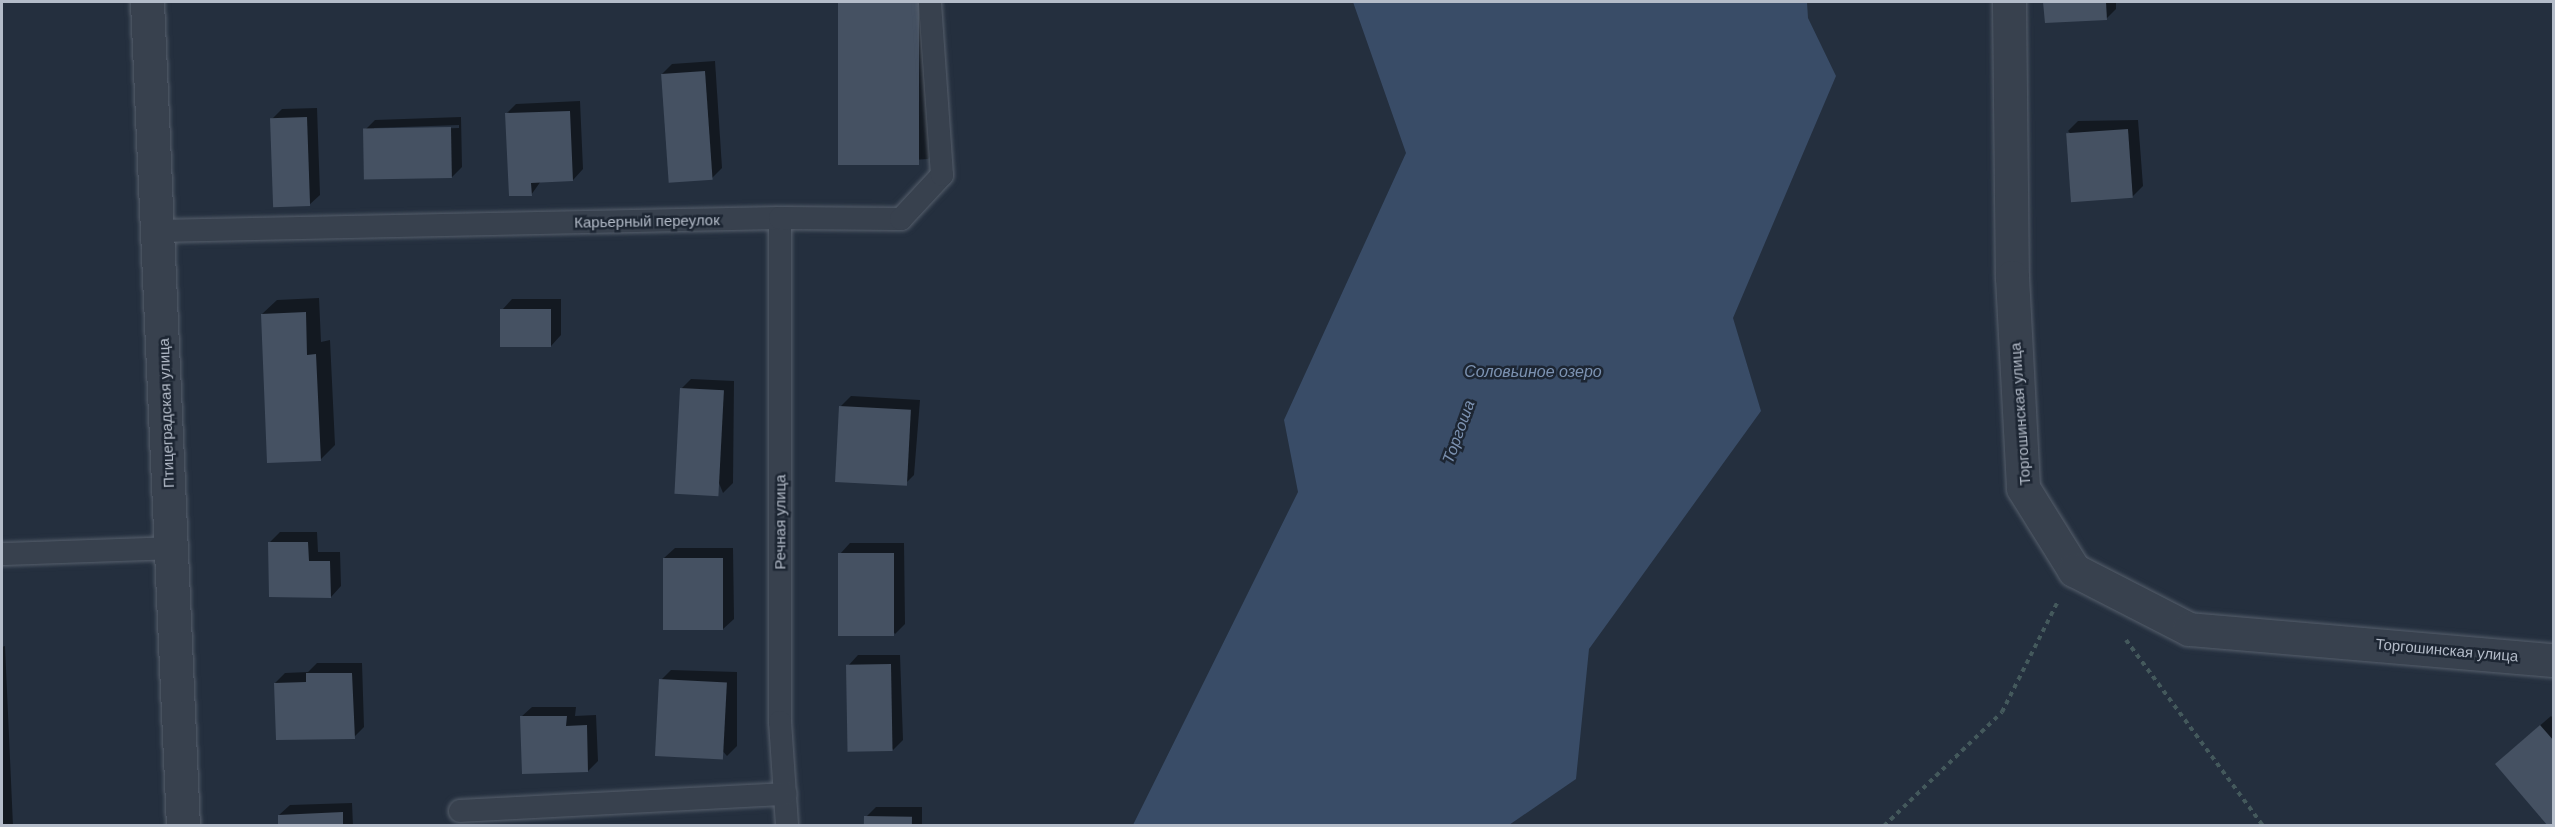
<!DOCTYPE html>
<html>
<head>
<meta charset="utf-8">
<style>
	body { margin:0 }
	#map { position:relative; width:2555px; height:827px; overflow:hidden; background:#242f3e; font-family:Arial,sans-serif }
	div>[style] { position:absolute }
	.water>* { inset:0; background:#394c67 }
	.shadow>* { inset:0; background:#0007 }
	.building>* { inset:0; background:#455162; transform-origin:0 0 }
	.path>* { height:4px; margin-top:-2px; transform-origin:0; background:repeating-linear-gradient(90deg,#44595c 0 4.5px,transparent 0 9px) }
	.roads { filter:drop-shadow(0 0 2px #565f6c) drop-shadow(0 0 2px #565f6c) }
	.service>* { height:22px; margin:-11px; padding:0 11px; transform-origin:11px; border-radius:11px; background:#38414e }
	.minor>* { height:33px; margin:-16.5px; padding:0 16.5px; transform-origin:16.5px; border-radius:16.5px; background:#38414e }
	.tertiary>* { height:33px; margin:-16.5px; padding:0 16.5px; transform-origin:16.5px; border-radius:16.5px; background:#38414e }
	span { translate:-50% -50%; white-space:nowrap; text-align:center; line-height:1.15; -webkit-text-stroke:5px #1d2633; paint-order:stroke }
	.street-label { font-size:15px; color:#b4bcc9 }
	.water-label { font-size:16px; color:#7c92b1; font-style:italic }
	.frame { position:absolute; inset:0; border:3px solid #b4bcc9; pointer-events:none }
</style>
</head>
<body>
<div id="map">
	<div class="water">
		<i style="clip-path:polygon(1353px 2px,1807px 2px,1808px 18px,1836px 76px,1733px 318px,1761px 411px,1589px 649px,1576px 779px,1509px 825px,1133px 825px,1298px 492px,1284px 420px,1406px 153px)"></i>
	</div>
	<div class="shadow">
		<i style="clip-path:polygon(840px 2px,930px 2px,939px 149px,928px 159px,850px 164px)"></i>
		<i style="clip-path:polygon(2045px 2px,2116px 2px,2116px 9px,2106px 19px,2046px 22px)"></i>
		<i style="clip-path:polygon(715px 61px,722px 168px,712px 178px,662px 74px,672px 64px)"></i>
		<i style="clip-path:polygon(580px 101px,583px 169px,573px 180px,541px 181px,531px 195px,506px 114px,516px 104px)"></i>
		<i style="clip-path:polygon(317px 108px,320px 195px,309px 205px,272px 119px,282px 109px)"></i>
		<i style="clip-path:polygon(evenodd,461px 117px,462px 167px,452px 177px,365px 130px,375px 120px,461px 117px,459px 125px,459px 128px,374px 131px,374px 128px,459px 125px)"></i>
		<i style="clip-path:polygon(2138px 120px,2143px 186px,2132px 197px,2068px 131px,2078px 121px)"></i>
		<i style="clip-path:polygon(319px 298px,321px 342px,330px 340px,335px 445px,320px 460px,262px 314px,277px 300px)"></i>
		<i style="clip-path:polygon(512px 299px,561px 299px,561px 335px,551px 346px,502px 310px)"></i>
		<i style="clip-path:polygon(691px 379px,734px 381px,733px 483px,723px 493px,681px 389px)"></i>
		<i style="clip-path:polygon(851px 396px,920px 400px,914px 475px,904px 485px,840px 407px)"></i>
		<i style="clip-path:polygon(280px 532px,317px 532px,318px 552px,340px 552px,341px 586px,331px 597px,269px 543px)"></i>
		<i style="clip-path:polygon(850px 543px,904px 543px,905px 624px,895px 634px,840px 554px)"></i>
		<i style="clip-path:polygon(675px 548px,733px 548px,734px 619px,723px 629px,664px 558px)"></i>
		<i style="clip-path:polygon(5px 646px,13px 826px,2px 826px,2px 647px)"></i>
		<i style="clip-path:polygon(858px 655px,900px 655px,903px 740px,893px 750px,848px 666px)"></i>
		<i style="clip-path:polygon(317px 663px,362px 663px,364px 727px,354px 737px,275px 683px,285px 673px,308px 672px)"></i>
		<i style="clip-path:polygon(671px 670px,737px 672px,737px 746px,727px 756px,661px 680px)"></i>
		<i style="clip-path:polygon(532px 707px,576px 707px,575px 716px,596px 715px,598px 761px,588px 771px,521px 717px)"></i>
		<i style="clip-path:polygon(2551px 716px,2554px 719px,2554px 826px,2507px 754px)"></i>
		<i style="clip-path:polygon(352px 803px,353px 826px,280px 826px,279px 815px,290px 805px)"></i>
		<i style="clip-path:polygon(876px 807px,922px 807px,922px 826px,866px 826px,866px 817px)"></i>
	</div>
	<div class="building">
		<i style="left:838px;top:2px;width:81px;height:163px"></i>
		<i style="clip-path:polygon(2043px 2px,2106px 2px,2107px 20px,2045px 23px)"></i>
		<i style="left:705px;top:71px;width:109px;height:44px;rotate:86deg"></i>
		<i style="clip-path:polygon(570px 111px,573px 181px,531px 183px,532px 196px,509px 196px,505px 113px)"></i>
		<i style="left:307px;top:117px;width:89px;height:37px;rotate:88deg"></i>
		<i style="left:451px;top:127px;width:51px;height:88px;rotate:89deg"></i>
		<i style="left:2128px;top:129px;width:69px;height:62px;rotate:86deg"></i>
		<i style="left:500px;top:309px;width:51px;height:38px"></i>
		<i style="clip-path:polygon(306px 312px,307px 355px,316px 354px,321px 461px,267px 463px,261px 314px)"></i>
		<i style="left:680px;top:388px;width:44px;height:106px;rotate:3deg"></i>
		<i style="left:839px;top:406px;width:72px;height:76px;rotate:3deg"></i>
		<i style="clip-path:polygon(268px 542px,308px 542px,309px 561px,330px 561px,331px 598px,269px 597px)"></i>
		<i style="left:838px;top:553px;width:56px;height:83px"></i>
		<i style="left:663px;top:558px;width:60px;height:72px"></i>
		<i style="left:891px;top:664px;width:87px;height:45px;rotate:89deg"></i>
		<i style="clip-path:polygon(306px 673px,352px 673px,355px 739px,276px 740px,274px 683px,306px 682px)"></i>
		<i style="left:659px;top:679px;width:68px;height:77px;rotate:3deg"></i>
		<i style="clip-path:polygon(520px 716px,567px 716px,566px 726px,587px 725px,588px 772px,522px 774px)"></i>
		<i style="clip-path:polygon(2540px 725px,2554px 741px,2554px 826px,2548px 826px,2495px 764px)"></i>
		<i style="clip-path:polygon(343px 812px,343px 826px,278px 826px,278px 815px)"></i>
		<i style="left:864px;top:816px;width:48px;height:10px;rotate:1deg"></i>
	</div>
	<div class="path">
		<i style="left:2126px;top:640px;width:231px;rotate:53.6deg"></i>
		<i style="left:1884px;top:826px;width:164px;rotate:-44deg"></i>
		<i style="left:2002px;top:712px;width:122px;rotate:-63.2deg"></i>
	</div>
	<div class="roads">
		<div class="service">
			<i style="left:780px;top:218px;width:504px;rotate:90deg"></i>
			<i style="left:780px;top:722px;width:104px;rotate:86.1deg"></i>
			<i style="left:158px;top:231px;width:622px;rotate:-1.2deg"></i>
			<i style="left:780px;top:218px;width:121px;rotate:0.5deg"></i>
			<i style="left:901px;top:219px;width:60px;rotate:-47deg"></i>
			<i style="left:942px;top:175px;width:173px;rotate:-94deg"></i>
			<i style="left:2px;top:554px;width:170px;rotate:-2deg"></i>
			<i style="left:460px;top:811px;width:326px;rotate:-3deg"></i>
		</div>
		<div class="minor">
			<i style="left:2009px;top:2px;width:275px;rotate:89.4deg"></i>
			<i style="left:2012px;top:277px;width:211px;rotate:87deg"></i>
			<i style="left:2023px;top:488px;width:97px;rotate:58.1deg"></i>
			<i style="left:2074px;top:570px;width:129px;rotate:27.2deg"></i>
			<i style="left:2189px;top:629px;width:366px;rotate:4.9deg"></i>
		</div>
		<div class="tertiary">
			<i style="left:147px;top:2px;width:825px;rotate:87.5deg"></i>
		</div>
	</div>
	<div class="street-label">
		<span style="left:647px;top:221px;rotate:-1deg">Карьерный переулок</span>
		<span style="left:166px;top:413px;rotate:-92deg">Птицеградская улица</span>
		<span style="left:2020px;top:414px;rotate:-94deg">Торгошинская улица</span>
		<span style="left:780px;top:522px;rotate:-90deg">Речная улица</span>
		<span style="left:2447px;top:650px;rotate:5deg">Торгошинская улица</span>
	</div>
	<div class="water-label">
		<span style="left:1533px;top:372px">Соловьиное озеро</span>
		<span style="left:1459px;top:432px;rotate:-70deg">Торгоша</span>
	</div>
	<div class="frame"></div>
</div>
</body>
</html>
